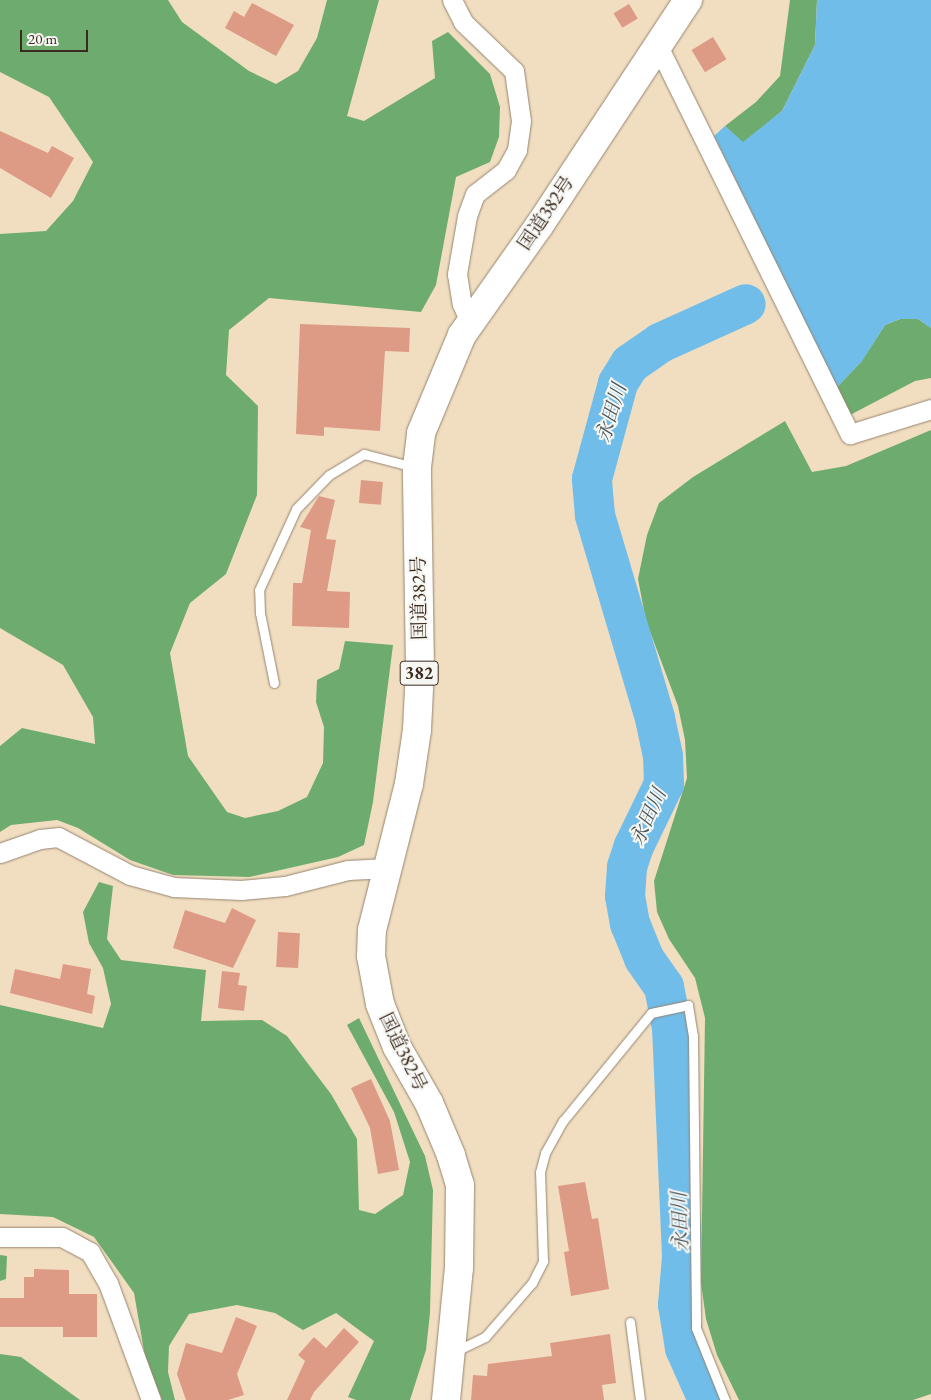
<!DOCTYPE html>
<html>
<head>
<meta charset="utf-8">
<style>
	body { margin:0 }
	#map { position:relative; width:931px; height:1400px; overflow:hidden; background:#f1dec1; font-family:"EB Garamond","Noto Serif JP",serif }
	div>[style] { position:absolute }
	.forest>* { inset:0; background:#6dac6e }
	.water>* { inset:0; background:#70bdea }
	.river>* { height:40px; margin:-20px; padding:0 20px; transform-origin:20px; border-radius:20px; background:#70bdea }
	.building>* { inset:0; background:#dd9a85; transform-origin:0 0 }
	.roads { filter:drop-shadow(0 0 1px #968470) drop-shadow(0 0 1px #968470) }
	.lane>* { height:9px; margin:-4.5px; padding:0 4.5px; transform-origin:4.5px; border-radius:4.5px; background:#fff }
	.street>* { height:19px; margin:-9.5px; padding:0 9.5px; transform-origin:9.5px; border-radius:9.5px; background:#fff }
	.highway>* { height:28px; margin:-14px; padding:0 14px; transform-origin:14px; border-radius:14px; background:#fff }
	span { translate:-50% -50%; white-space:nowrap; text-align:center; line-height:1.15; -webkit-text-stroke:4px #f6f6f2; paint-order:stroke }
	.shield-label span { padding:1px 4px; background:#f6f6f2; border:1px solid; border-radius:4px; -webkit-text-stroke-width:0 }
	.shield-label { font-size:18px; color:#3b2a1e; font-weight:700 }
	.street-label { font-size:19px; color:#3b2a1e }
	.water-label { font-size:20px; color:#4b565b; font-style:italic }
	.scale { position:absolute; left:20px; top:30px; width:68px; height:22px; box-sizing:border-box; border:2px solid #3b2a1e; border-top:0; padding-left:6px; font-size:15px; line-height:18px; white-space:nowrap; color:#3b2a1e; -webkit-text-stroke:4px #f6f6f2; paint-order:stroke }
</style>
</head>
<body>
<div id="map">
	<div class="forest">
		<i style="clip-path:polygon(0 0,168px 0,182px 22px,249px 71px,276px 84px,298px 71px,317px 38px,327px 0,379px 0,347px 116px,364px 121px,435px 78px,432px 41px,448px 32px,490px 74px,500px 107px,499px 137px,490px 162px,456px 177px,436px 285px,421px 312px,269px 298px,229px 330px,226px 375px,258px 406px,257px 495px,226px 574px,190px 603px,170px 653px,188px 756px,227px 812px,245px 818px,278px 811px,307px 797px,323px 763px,324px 727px,316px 702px,317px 680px,339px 669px,345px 641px,393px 645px,373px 802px,364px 845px,338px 857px,249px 877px,173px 875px,130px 860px,78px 828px,57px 820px,11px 825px,0 832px,0 746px,22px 728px,95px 744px,93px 717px,63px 665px,0 628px,0 234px,46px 231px,73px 201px,93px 162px,49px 97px,0 72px)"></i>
		<i style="clip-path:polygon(790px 0,817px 0,815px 45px,782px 111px,743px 143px,725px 126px,756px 102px,780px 76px)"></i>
		<i style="clip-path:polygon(900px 319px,918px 319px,931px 328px,931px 378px,915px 381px,850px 415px,837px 387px,861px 362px,885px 325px)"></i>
		<i style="clip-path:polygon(785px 421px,812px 472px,846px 466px,931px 430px,931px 1394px,913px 1400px,739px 1400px,717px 1355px,706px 1319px,701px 1283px,705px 1018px,695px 978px,669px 939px,657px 912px,654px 881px,687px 778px,685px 740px,678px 706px,646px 621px,638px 579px,647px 535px,659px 503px,693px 477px)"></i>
		<i style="clip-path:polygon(99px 882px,113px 886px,107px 939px,121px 960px,206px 970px,201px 1021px,262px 1020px,287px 1036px,331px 1094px,357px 1139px,359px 1210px,375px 1214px,403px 1195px,410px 1162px,394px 1112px,347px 1025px,359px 1018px,425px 1156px,433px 1190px,430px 1313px,426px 1350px,410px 1400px,356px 1400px,348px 1397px,374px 1341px,336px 1313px,303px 1330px,275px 1313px,237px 1305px,189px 1314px,169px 1346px,168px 1372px,175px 1400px,162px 1400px,146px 1362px,134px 1293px,94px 1237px,53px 1217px,0 1214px,0 1005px,103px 1028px,111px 1004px,103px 968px,89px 943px,83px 912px)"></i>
		<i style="clip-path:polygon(0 1255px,7px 1256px,6px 1279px,0 1281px)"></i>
		<i style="clip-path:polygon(0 1354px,21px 1357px,80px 1400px,0 1400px)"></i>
	</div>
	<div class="water">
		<i style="clip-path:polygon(817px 0,931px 0,931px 328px,918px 319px,900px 319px,885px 325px,862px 361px,837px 387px,714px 136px,725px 126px,743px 142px,782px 111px,815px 45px)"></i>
	</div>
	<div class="river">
		<i style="left:708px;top:1400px;width:57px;rotate:-113.9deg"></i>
		<i style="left:685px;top:1348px;width:44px;rotate:-99.2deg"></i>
		<i style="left:678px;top:1305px;width:49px;rotate:-85.3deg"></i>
		<i style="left:682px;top:1256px;width:228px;rotate:-92.5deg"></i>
		<i style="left:672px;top:1028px;width:42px;rotate:-101deg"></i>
		<i style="left:664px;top:987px;width:35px;rotate:-125deg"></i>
		<i style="left:644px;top:958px;width:37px;rotate:-112deg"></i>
		<i style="left:630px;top:924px;width:28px;rotate:-100deg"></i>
		<i style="left:625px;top:896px;width:29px;rotate:-86deg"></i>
		<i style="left:627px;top:867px;width:22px;rotate:-72deg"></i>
		<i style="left:634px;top:846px;width:69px;rotate:-64.2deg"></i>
		<i style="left:664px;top:784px;width:28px;rotate:-92deg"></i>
		<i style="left:663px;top:756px;width:39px;rotate:-102deg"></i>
		<i style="left:655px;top:718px;width:212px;rotate:-106.5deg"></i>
		<i style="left:595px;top:515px;width:36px;rotate:-95deg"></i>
		<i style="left:592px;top:479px;width:99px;rotate:-74.8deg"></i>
		<i style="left:618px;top:383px;width:22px;rotate:-58deg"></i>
		<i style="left:630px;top:364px;width:37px;rotate:-35deg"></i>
		<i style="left:660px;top:343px;width:94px;rotate:-24.4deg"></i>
	</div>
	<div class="building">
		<i style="clip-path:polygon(252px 3px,294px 25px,276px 56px,225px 28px,234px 11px,244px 17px)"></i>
		<i style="left:629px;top:4px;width:17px;height:18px;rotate:59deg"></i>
		<i style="left:713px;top:37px;width:26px;height:25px;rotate:59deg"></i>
		<i style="clip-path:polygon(0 131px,48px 153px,52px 146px,74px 158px,51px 198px,0 168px)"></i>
		<i style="clip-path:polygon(300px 324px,410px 328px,409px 352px,385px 351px,380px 431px,324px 427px,324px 436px,296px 434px)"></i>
		<i style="left:361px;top:480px;width:22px;height:23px;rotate:5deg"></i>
		<i style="clip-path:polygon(319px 496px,335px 500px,326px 539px,336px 540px,327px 591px,350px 592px,349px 628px,292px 626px,293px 583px,302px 583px,311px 530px,300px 527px)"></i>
		<i style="clip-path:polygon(232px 908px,256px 920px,233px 968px,173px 948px,185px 910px,225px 923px)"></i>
		<i style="left:278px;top:932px;width:22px;height:35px;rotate:3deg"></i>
		<i style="clip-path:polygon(63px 964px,91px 969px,87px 994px,95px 996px,92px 1014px,10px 993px,15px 969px,60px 979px)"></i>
		<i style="clip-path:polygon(222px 971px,240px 973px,238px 985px,247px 986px,244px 1011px,218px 1008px)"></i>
		<i style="clip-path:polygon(371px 1079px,390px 1121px,399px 1170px,378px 1174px,370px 1128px,351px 1088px)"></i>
		<i style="clip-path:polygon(585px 1182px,592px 1219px,598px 1218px,609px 1289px,571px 1296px,564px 1252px,569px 1251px,558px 1186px)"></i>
		<i style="clip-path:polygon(34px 1269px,69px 1270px,69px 1294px,97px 1294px,97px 1337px,63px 1337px,63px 1327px,0 1327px,0 1298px,24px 1298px,24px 1277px,34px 1277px)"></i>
		<i style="clip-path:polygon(236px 1317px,257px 1326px,237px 1374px,244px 1395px,228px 1400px,186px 1400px,177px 1374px,186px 1343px,222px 1353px)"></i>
		<i style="clip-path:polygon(344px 1328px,359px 1342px,314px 1392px,310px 1400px,287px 1400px,305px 1361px,298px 1355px,314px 1337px,326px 1348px)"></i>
		<i style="clip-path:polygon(610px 1334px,616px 1383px,602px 1385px,604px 1400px,471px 1400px,473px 1375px,487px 1376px,488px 1364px,552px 1356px,550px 1343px)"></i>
	</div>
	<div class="roads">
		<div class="lane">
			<i style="left:274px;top:683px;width:71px;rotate:-101.3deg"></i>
			<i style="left:260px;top:613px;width:23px;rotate:-92deg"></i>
			<i style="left:259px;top:590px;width:89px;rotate:-65.4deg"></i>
			<i style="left:296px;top:509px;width:47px;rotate:-45.9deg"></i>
			<i style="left:329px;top:475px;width:41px;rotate:-31deg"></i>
			<i style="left:364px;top:454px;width:52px;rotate:14.6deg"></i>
			<i style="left:630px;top:1322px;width:79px;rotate:82.7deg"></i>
			<i style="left:454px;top:1352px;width:34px;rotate:-26deg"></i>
			<i style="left:485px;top:1337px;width:72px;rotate:-49deg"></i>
			<i style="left:532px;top:1283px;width:25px;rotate:-63deg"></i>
			<i style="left:543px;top:1261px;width:89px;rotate:-91.9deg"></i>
			<i style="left:540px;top:1172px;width:20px;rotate:-75deg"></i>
			<i style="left:545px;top:1153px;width:37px;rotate:-61deg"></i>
			<i style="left:563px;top:1121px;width:139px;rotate:-50.8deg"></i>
			<i style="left:651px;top:1013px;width:38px;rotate:-12deg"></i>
			<i style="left:688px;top:1005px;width:30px;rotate:81deg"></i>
			<i style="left:693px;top:1035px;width:293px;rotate:89.4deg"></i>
			<i style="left:696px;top:1328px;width:78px;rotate:68.1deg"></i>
		</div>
		<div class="street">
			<i style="left:452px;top:0;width:25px;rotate:63deg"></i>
			<i style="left:463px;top:22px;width:71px;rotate:43.9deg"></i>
			<i style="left:514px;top:71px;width:50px;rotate:82deg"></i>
			<i style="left:521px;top:121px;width:29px;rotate:98deg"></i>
			<i style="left:517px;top:150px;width:23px;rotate:119deg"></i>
			<i style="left:506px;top:170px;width:39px;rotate:142deg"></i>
			<i style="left:475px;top:194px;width:23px;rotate:110deg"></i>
			<i style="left:467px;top:216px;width:59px;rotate:99.8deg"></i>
			<i style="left:457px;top:274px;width:30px;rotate:81deg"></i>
			<i style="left:462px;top:304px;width:20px;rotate:66deg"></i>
			<i style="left:658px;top:46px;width:433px;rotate:63.7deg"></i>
			<i style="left:850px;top:434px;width:85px;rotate:-17.2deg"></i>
			<i style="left:0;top:853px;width:42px;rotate:-19.3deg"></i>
			<i style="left:40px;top:839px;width:18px;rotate:-6deg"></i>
			<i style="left:58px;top:837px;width:81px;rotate:27.8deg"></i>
			<i style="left:130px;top:875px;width:46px;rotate:15.3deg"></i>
			<i style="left:174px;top:887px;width:67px;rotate:2.6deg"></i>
			<i style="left:241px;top:890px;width:44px;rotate:-5.2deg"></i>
			<i style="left:285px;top:886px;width:65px;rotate:-14.3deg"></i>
			<i style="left:348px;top:870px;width:39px;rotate:-3deg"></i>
			<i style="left:0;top:1237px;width:62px"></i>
			<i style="left:62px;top:1237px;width:32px;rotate:28deg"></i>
			<i style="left:90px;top:1252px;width:36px;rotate:60deg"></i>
			<i style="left:108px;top:1283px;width:125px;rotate:69.8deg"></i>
		</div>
		<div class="highway">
			<i style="left:446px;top:1400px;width:133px;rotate:-84.4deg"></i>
			<i style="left:459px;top:1268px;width:83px;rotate:-89.3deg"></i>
			<i style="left:460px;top:1185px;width:31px;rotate:-107deg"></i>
			<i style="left:451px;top:1155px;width:56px;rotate:-112.9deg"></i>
			<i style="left:429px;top:1103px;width:64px;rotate:-119.7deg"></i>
			<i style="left:397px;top:1047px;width:46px;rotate:-111.6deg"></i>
			<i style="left:380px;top:1004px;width:49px;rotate:-100.6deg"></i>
			<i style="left:371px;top:956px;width:26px;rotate:-88deg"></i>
			<i style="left:372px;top:930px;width:151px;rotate:-75.8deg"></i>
			<i style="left:409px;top:784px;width:55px;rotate:-81.6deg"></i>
			<i style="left:417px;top:730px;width:61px;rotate:-87.2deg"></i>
			<i style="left:420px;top:669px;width:202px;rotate:-90.9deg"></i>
			<i style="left:417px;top:467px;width:34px;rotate:-83deg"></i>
			<i style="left:421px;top:433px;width:106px;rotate:-67.3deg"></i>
			<i style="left:462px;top:335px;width:133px;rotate:-54.8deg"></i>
			<i style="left:539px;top:226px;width:271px;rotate:-56.6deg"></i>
		</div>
	</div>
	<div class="shield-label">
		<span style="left:419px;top:673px">382</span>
	</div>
	<div class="street-label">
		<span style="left:546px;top:213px;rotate:-56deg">国道382号</span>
		<span style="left:419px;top:598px;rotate:-91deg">国道382号</span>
		<span style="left:403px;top:1052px;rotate:64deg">国道382号</span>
	</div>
	<div class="water-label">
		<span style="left:611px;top:413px;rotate:-73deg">永田川</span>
		<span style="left:648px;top:817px;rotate:-66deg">永田川</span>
		<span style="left:680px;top:1222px;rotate:-92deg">永田川</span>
	</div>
	<div class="scale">20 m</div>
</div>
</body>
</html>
